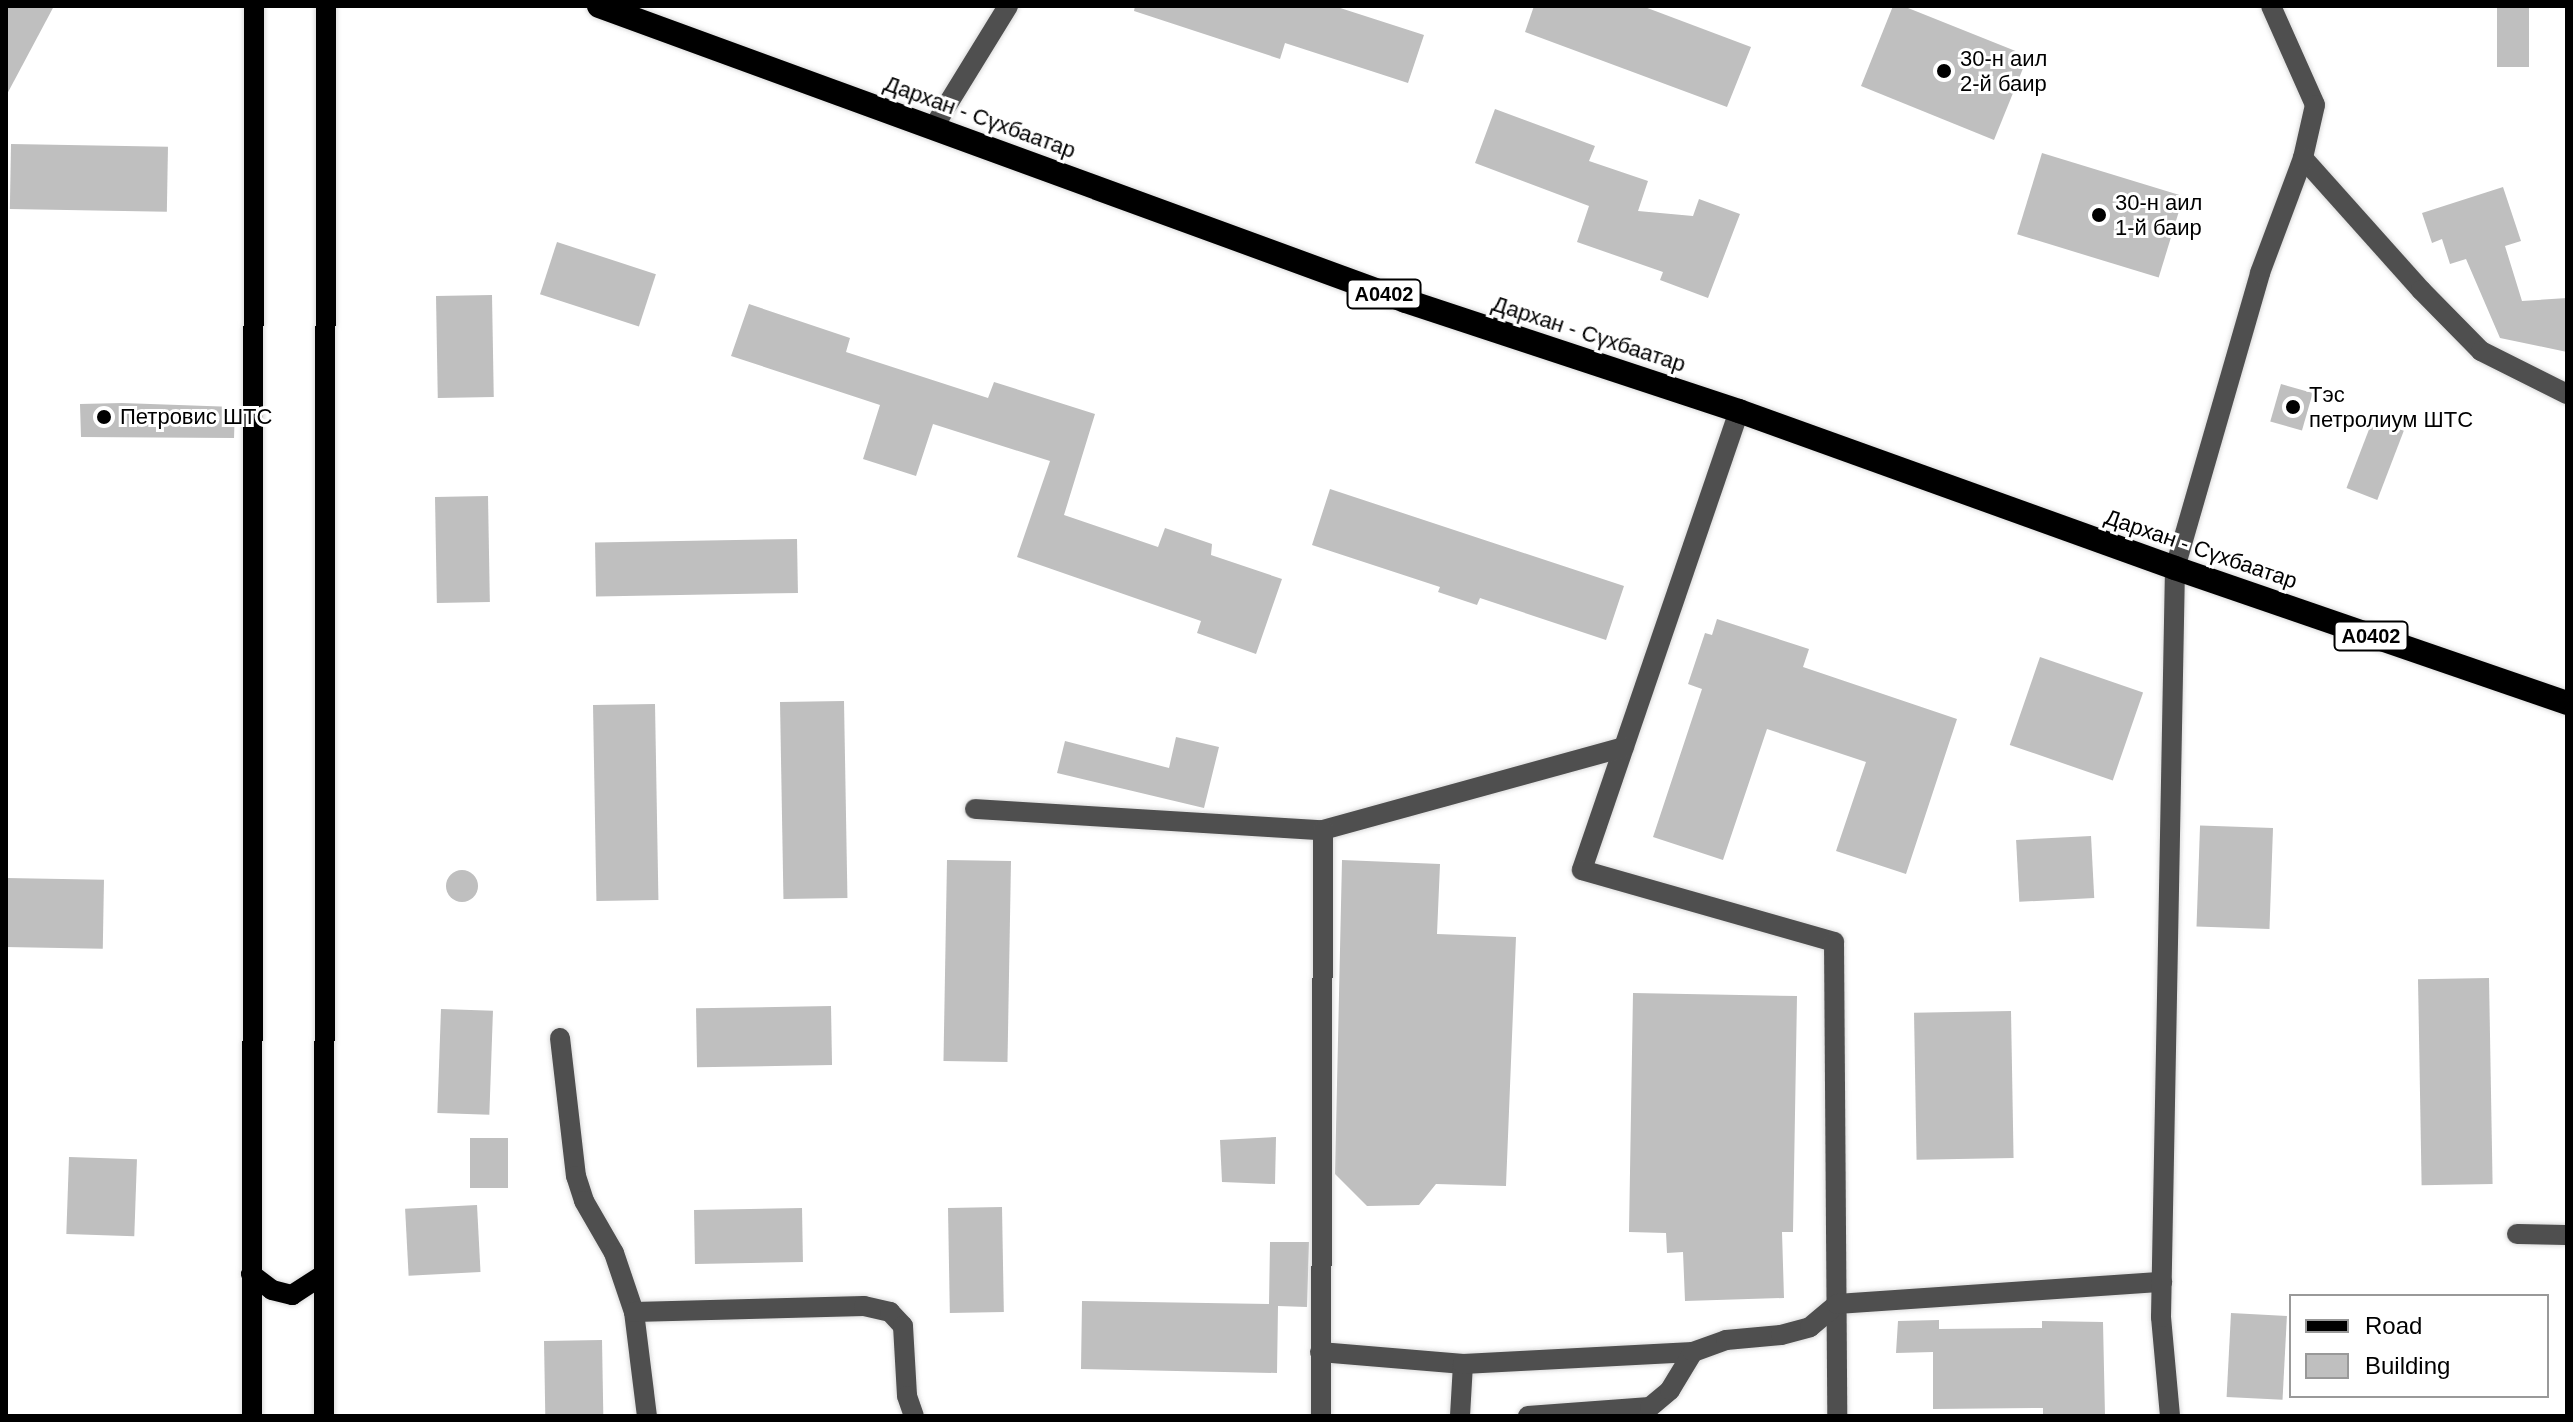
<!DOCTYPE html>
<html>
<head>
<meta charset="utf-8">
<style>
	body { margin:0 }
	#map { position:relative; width:2573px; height:1422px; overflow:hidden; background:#fff; font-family:Arial,sans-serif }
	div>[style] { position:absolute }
	.building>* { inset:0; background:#bfbfbf; transform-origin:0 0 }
	.round { border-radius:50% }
	.roads { filter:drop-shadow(0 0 2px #dbdbdb) drop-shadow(0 0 2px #dbdbdb) }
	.minor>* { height:20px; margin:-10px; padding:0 10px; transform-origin:10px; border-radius:10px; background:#4f4f4f }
	.major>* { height:20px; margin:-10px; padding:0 10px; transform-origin:10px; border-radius:10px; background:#000 }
	.highway>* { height:24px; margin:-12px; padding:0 12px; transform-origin:12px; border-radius:12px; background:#000 }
	.dots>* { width:22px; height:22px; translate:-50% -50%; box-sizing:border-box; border:4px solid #fff; border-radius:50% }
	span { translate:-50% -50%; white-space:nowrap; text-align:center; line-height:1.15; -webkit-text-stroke:6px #fff; paint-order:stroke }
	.shield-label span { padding:2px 6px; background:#fff; border:2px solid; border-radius:6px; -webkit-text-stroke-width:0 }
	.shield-label { font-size:20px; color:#000; font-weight:700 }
	.poi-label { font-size:22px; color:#000 }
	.left { translate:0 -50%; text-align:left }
	.street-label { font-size:22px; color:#000 }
	.frame { position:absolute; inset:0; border:8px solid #000; pointer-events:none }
	.legend { position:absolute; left:2289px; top:1294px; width:260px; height:104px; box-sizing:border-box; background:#fff; border:2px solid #999; margin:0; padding:10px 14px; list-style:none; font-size:24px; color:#000 }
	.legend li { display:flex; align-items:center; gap:16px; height:40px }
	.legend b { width:40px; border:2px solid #999 }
</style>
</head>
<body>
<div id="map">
	<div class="building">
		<i style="clip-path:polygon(6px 6px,54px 6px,6px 96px)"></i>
		<i style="clip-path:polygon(1135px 6px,1334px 6px,1424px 35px,1408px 83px,1285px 43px,1280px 59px,1134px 11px)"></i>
		<i style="clip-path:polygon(1534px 6px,1642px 6px,1751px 47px,1727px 107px,1525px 32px)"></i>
		<i style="clip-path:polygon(1893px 6px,1903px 6px,2028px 56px,1994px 140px,1861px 86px)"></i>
		<i style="left:2497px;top:6px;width:32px;height:61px"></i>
		<i style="clip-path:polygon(1495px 109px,1595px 146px,1589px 161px,1648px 181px,1638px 211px,1693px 216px,1699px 199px,1740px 214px,1708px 298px,1660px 280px,1663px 272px,1577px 242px,1589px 206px,1475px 163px)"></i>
		<i style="left:11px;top:144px;width:157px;height:65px;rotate:1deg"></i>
		<i style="left:2042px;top:153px;width:148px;height:85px;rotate:17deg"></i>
		<i style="clip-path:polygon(2503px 187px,2521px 241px,2505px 246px,2522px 301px,2567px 298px,2567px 352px,2500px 338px,2466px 259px,2450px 264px,2442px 239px,2432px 243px,2422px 213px)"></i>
		<i style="left:557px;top:242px;width:104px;height:55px;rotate:18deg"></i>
		<i style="left:492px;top:295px;width:102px;height:56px;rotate:89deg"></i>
		<i style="clip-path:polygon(749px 304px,850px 338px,846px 352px,988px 398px,994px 382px,1095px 414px,1064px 515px,1158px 547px,1165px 528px,1212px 544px,1211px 555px,1282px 579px,1256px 654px,1197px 633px,1201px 621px,1017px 557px,1050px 461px,933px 424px,916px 476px,863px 459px,880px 405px,731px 356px)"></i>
		<i style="left:2281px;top:384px;width:33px;height:39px;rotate:16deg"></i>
		<i style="clip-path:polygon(122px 403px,235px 407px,234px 438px,81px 437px,80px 404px)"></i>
		<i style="left:2373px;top:419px;width:33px;height:74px;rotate:21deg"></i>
		<i style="clip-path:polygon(1330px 489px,1624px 586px,1606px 640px,1480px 598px,1477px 605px,1438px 592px,1440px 587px,1312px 545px)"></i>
		<i style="left:488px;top:496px;width:106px;height:53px;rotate:89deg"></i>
		<i style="left:797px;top:539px;width:54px;height:202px;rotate:89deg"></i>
		<i style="clip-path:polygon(1717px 619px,1809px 649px,1803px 667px,1957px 719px,1906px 874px,1836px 851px,1866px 762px,1767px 729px,1723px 860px,1653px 837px,1702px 689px,1688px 684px,1705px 633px,1712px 635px)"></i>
		<i style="left:2040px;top:657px;width:109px;height:93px;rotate:19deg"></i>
		<i style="left:844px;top:701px;width:197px;height:64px;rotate:89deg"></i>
		<i style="left:655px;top:704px;width:196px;height:62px;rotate:89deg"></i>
		<i style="clip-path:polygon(1176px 737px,1219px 747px,1204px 808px,1057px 773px,1065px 741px,1169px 768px)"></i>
		<i style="left:2273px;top:828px;width:101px;height:73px;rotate:92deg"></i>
		<i style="left:2091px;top:836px;width:62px;height:75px;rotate:87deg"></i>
		<i style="left:947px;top:860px;width:64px;height:201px;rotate:1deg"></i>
		<i style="clip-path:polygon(1342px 860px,1440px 864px,1437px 934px,1516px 937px,1506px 1186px,1436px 1184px,1419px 1205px,1367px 1206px,1335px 1174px)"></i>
		<i class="round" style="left:446px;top:870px;width:32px;height:32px"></i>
		<i style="left:6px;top:878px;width:98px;height:69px;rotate:1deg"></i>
		<i style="left:2489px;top:978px;width:206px;height:71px;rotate:89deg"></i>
		<i style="clip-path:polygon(1633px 993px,1797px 996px,1793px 1232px,1782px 1232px,1784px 1298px,1685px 1301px,1683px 1252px,1667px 1253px,1666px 1233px,1629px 1232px)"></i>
		<i style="left:831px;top:1006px;width:59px;height:135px;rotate:89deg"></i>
		<i style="left:441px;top:1009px;width:52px;height:104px;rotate:2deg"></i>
		<i style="left:2011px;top:1011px;width:147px;height:97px;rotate:89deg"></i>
		<i style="clip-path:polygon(1276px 1137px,1275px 1184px,1222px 1182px,1220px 1140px)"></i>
		<i style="left:470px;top:1138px;width:38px;height:50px"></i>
		<i style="left:69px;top:1157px;width:68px;height:77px;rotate:2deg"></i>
		<i style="left:477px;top:1205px;width:67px;height:72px;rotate:87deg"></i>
		<i style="left:1002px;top:1207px;width:105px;height:54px;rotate:89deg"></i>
		<i style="left:802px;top:1208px;width:54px;height:108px;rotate:89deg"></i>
		<i style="clip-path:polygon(1270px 1242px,1309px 1242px,1307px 1307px,1278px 1306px,1277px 1373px,1081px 1369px,1082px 1301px,1269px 1304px)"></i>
		<i style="left:2231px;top:1313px;width:56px;height:84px;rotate:3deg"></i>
		<i style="clip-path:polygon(1939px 1320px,1939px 1329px,2042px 1328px,2042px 1321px,2103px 1322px,2105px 1416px,2043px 1416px,2043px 1408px,1933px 1409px,1933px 1352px,1896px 1353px,1898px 1321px)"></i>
		<i style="left:602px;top:1340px;width:76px;height:58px;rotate:89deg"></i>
	</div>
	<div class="roads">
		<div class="minor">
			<i style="left:2271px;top:6px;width:108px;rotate:66deg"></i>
			<i style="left:2315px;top:105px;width:54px;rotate:102.8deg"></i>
			<i style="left:2303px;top:158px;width:177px;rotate:48.2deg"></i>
			<i style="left:2421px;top:290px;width:86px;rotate:45.5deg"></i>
			<i style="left:2481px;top:351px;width:96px;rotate:26.6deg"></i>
			<i style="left:933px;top:128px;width:143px;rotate:-58.4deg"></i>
			<i style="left:1739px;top:411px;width:485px;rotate:108.9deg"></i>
			<i style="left:1582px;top:870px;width:262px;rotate:15.9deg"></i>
			<i style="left:1834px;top:942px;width:474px;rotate:89.6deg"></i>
			<i style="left:975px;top:809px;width:349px;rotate:3.5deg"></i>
			<i style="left:1323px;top:830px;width:312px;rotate:-15.4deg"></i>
			<i style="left:560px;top:1038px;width:139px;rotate:83.4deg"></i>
			<i style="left:576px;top:1176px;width:26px;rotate:72deg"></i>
			<i style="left:584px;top:1201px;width:60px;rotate:60deg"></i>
			<i style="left:614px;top:1253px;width:62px;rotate:71.3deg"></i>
			<i style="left:634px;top:1312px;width:105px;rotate:82.9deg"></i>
			<i style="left:2517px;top:1234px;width:50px;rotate:1.1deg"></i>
			<i style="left:634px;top:1312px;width:230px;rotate:-1.5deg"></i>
			<i style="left:864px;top:1306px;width:27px;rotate:13deg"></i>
			<i style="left:890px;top:1312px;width:19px;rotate:47deg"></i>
			<i style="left:903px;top:1326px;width:70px;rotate:86.7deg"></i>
			<i style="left:907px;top:1396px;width:21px;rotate:71deg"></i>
			<i style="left:1320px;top:1352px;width:144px;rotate:4.8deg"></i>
			<i style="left:1463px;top:1364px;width:52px;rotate:93.3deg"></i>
			<i style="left:1463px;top:1364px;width:230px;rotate:-3deg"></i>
			<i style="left:1321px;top:1416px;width:586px;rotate:-89.8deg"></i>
			<i style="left:1528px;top:1416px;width:122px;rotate:-4.2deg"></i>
			<i style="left:1650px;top:1407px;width:26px;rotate:-40deg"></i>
			<i style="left:1670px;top:1390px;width:44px;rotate:-58.8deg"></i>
			<i style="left:1693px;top:1352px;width:35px;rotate:-20deg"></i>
			<i style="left:1726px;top:1340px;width:55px;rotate:-5.2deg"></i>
			<i style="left:1781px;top:1335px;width:30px;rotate:-15deg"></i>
			<i style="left:1810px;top:1327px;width:35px;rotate:-40deg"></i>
			<i style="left:1837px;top:1304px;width:326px;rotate:-3.9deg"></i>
			<i style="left:2170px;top:1416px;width:99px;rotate:-95.2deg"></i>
			<i style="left:2161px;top:1317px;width:749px;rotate:-88.93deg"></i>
			<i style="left:2175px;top:568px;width:307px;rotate:-73.9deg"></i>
			<i style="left:2260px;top:273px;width:123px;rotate:-69.5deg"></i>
		</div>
		<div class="major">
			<i style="left:251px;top:1274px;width:26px;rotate:37deg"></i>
			<i style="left:272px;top:1290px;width:21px;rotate:14deg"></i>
			<i style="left:292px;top:1295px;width:38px;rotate:-33deg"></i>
			<i style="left:252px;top:1416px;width:1410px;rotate:-89.92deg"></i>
			<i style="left:324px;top:1416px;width:1410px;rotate:-89.92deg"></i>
		</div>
		<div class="highway">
			<i style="left:599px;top:6px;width:859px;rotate:20.08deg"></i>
			<i style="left:1406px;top:301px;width:351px;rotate:18.3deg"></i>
			<i style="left:1739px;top:411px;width:463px;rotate:19.8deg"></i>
			<i style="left:2175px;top:568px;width:415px;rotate:19deg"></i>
		</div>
	</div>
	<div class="dots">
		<i style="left:1944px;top:71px;background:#000"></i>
		<i style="left:2099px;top:215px;background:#000"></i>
		<i style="left:2293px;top:407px;background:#000"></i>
		<i style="left:104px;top:417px;background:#000"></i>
	</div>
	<div class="shield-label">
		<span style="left:1384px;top:294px">A0402</span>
		<span style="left:2371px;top:636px">A0402</span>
	</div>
	<div class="poi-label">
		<span class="left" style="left:1960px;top:71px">30-н аил<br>2-й баир</span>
		<span class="left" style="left:2115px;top:215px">30-н аил<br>1-й баир</span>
		<span class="left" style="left:2309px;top:407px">Тэс<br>петролиум ШТС</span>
		<span class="left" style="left:120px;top:417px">Петровис ШТС</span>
	</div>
	<div class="street-label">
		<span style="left:980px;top:117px;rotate:20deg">Дархан - Сүхбаатар</span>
		<span style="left:1589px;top:334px;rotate:18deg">Дархан - Сүхбаатар</span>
		<span style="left:2201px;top:549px;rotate:19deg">Дархан - Сүхбаатар</span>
	</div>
	<div class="frame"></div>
	<ul class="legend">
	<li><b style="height:10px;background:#000"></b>Road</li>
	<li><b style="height:22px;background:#bfbfbf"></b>Building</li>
	</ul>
</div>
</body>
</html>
